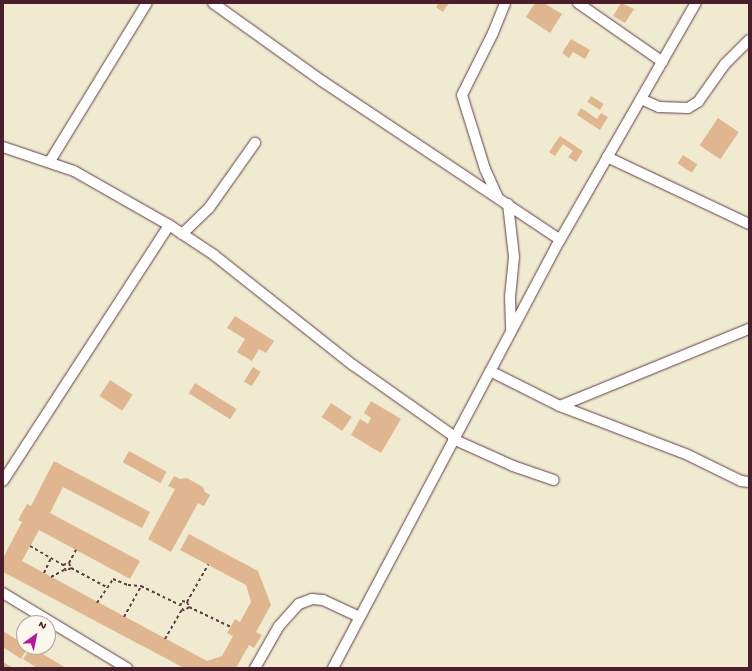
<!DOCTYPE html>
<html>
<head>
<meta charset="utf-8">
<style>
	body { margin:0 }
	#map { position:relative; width:752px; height:671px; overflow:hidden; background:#f0ead1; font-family:"Gochi Hand",sans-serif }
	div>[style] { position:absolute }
	.building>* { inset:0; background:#e0b690; transform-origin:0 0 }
	.path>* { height:2px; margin-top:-1px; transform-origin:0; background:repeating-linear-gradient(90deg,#633d44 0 3px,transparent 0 6px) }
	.roads { filter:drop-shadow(0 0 1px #633d44) drop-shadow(0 0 1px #633d44) }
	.minor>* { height:10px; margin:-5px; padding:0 5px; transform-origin:5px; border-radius:5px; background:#fff }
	span { translate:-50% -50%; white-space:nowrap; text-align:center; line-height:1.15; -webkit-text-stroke:3.5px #fbf7ec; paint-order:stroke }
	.frame { position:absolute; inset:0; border:4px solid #4a1f2b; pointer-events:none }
	.north { position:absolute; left:16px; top:615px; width:40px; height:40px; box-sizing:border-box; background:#fbf7ec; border:1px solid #b4a19f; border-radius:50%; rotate:33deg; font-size:11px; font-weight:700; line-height:16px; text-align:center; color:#4a1f2b }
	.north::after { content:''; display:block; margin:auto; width:14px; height:18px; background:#b5179e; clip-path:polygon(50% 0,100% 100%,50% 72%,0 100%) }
</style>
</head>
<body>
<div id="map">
	<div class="building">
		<i style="clip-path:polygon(439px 3px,449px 3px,443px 12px,436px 7px)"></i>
		<i style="clip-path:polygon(535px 3px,544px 3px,562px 14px,550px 33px,526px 17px)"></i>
		<i style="clip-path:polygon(621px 3px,634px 9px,625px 23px,613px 16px)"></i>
		<i style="clip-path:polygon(571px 39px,590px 50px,585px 59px,573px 52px,569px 58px,562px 53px)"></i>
		<i style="left:591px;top:96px;width:15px;height:7px;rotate:32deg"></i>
		<i style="clip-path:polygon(581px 108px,597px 119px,601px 113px,608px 117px,600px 130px,577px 115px)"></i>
		<i style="left:718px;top:118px;width:25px;height:33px;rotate:34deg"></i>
		<i style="clip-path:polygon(560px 136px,583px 151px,576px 162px,568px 157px,573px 151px,563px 144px,555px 156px,549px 152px)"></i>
		<i style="left:683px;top:155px;width:17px;height:10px;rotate:33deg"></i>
		<i style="clip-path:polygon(235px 316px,274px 341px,266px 353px,259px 349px,252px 361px,237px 352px,245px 339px,227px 328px)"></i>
		<i style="left:253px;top:367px;width:9px;height:17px;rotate:32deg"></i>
		<i style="left:110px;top:380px;width:27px;height:19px;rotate:33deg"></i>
		<i style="left:195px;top:383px;width:49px;height:12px;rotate:32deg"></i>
		<i style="clip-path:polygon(371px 401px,401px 419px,381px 453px,351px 435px,360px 419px,368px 424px,371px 418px,364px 413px)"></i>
		<i style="left:331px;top:403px;width:25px;height:17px;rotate:34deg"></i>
		<i style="left:129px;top:451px;width:43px;height:13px;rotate:29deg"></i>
		<i style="clip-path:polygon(54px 461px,150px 512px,142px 528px,63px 487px,50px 513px,140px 561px,130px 579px,39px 530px,22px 561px,207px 661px,222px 656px,233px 636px,227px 633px,235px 619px,240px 622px,251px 602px,246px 585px,180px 550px,189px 534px,258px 571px,271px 605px,256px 632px,262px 635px,254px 648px,249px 645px,236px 668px,184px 668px,3px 572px,3px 558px,22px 522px,18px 520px,27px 504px,31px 506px)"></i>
		<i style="clip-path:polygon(174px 476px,180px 479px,187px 478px,203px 487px,205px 492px,210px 495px,204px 506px,198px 503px,171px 552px,148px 539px,175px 489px,168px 486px)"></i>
		<i style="clip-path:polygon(3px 631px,24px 644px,24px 647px,28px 647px,21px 659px,3px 647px)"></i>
		<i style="clip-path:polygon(31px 647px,66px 668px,37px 668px,23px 659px)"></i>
		<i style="clip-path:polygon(3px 662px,13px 668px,3px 668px)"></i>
	</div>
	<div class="path">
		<i style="left:30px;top:546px;width:38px;rotate:30deg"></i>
		<i style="left:69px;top:563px;width:15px;rotate:-62deg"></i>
		<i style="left:71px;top:568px;width:6px;rotate:149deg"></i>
		<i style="left:66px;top:571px;width:7px;rotate:-117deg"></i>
		<i style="left:63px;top:565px;width:6px;rotate:-18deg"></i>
		<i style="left:69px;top:563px;width:5px;rotate:68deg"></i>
		<i style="left:71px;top:568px;width:40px;rotate:28deg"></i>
		<i style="left:44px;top:573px;width:17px;rotate:-65deg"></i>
		<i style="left:51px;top:577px;width:15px;rotate:-28deg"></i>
		<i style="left:187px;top:602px;width:43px;rotate:-60.4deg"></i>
		<i style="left:97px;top:603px;width:29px;rotate:-56deg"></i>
		<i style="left:113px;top:579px;width:16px;rotate:22deg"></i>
		<i style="left:128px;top:585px;width:13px;rotate:4deg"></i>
		<i style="left:189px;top:607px;width:6px;rotate:141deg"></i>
		<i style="left:184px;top:611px;width:6px;rotate:-129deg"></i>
		<i style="left:180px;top:606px;width:5px;rotate:-68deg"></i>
		<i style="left:182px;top:601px;width:5px;rotate:11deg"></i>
		<i style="left:187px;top:602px;width:5px;rotate:68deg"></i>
		<i style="left:189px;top:607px;width:47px;rotate:25.5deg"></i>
		<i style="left:124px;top:617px;width:35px;rotate:-61deg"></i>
		<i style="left:141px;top:586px;width:43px;rotate:26deg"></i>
		<i style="left:165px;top:639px;width:34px;rotate:-60deg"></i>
	</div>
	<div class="roads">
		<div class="minor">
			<i style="left:213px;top:3px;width:134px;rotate:35.6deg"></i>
			<i style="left:322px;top:81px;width:286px;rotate:33.7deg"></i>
			<i style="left:578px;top:3px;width:103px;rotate:34.8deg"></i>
			<i style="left:641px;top:99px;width:20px;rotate:24deg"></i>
			<i style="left:659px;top:107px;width:29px;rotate:2deg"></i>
			<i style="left:688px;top:108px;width:12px;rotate:-31deg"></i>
			<i style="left:698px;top:102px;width:47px;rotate:-54.6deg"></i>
			<i style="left:725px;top:64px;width:34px;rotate:-45deg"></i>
			<i style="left:3px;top:147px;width:75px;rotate:18.7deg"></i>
			<i style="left:74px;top:171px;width:109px;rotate:29.6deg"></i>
			<i style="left:169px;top:225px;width:54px;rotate:33.7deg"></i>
			<i style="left:214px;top:255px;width:177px;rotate:38.4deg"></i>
			<i style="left:353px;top:365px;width:125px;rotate:35.2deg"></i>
			<i style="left:607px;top:157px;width:157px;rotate:25.3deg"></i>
			<i style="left:50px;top:161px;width:185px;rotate:-58.5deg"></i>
			<i style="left:498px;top:198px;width:32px;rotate:-114deg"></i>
			<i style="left:485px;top:169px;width:77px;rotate:-107.3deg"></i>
			<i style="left:462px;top:95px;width:69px;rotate:-63.4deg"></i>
			<i style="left:493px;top:33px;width:32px;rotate:-68deg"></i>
			<i style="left:508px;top:204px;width:53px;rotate:83.5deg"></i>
			<i style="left:514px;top:257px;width:40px;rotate:95.7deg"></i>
			<i style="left:510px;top:297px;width:32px;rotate:88deg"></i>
			<i style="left:182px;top:234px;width:37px;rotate:-44deg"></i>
			<i style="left:209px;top:208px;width:80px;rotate:-54.7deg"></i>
			<i style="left:490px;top:371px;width:78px;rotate:26.6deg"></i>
			<i style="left:560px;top:406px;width:137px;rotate:20.9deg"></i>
			<i style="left:688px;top:455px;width:59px;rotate:26.1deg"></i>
			<i style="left:741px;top:481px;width:8px;rotate:7deg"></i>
			<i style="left:560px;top:406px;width:204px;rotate:-22.2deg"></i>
			<i style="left:453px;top:439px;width:66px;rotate:24.2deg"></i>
			<i style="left:513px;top:466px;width:43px;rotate:18.9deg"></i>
			<i style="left:3px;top:481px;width:305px;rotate:-57deg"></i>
			<i style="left:3px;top:593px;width:145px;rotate:31.2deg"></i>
			<i style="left:255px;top:668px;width:48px;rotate:-60.3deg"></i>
			<i style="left:279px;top:626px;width:30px;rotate:-48deg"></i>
			<i style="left:299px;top:604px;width:14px;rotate:-21deg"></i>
			<i style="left:312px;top:599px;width:11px;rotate:5deg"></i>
			<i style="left:323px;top:600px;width:40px;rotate:25deg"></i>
			<i style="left:333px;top:668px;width:484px;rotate:-62.1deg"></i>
			<i style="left:560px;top:240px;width:273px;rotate:-60.2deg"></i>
		</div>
	</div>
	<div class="frame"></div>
	<div class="north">N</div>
</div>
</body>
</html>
